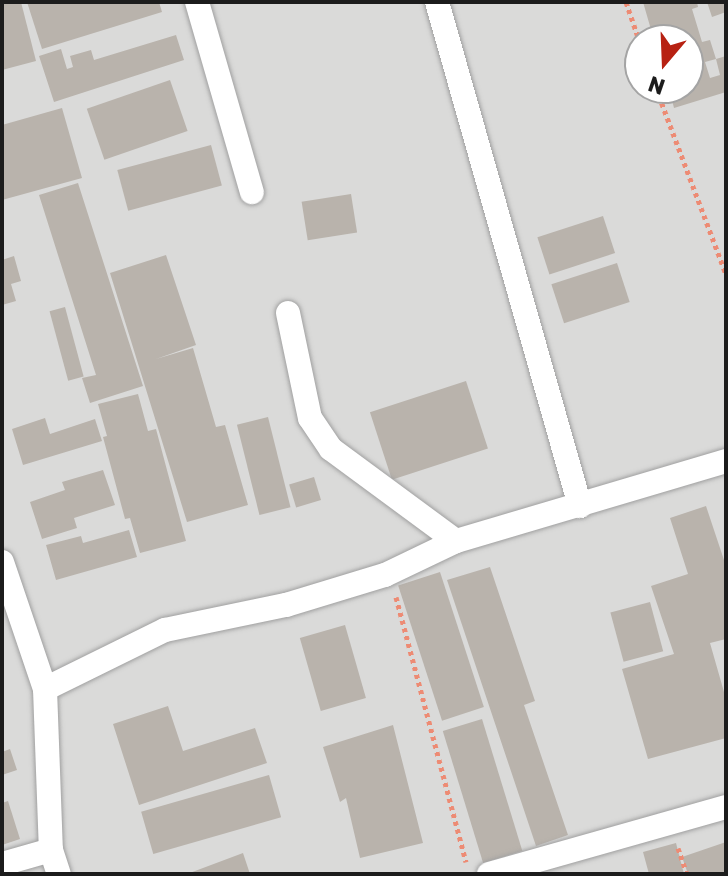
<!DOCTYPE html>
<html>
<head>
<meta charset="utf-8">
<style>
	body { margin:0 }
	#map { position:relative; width:728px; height:876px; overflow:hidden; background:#edeae3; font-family:Rubik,sans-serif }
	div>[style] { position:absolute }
	.residential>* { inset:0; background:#dadad9 }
	.building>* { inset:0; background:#b9b3ac; transform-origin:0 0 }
	.path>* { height:5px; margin-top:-2.5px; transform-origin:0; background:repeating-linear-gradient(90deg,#ed8b74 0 4px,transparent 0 8px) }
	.roads { filter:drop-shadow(0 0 2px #a0a0a0) drop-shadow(0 0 2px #a0a0a0) }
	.minor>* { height:24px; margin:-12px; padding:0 12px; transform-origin:12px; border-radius:12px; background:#fff }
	span { translate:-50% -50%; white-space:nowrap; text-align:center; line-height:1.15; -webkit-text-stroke:7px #fff; paint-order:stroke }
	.frame { position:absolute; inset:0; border:4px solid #1c1c1c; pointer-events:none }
	.north { position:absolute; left:624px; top:24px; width:80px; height:80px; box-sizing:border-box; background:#fff; border:2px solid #a4a4a4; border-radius:50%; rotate:199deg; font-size:22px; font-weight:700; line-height:32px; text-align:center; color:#1c1c1c }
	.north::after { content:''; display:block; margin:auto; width:28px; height:36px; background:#b72112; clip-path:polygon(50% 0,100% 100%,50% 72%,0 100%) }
</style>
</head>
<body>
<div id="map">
	<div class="residential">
		<i style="clip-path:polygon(evenodd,2px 2px,726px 2px,726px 874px,2px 874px,2px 2px,640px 40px,688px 40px,688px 88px,640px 88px,640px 40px)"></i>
	</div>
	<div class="building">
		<i style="clip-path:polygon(2px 2px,21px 2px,36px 61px,2px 70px)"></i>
		<i style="clip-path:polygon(27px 2px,159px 2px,162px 12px,42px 49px)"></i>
		<i style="clip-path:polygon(643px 2px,697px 2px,698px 7px,692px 9px,702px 42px,710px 40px,716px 59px,705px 62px,710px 78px,720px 75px,716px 59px,726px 56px,726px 92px,674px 108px,669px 88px,688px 88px,688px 40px,654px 40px)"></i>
		<i style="clip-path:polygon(707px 2px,726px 2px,726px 12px,712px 17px)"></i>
		<i style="clip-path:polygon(176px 35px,184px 60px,54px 102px,39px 56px,61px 49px,67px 69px,73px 67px,70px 56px,91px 50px,94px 60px)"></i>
		<i style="left:170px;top:80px;width:54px;height:88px;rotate:71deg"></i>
		<i style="clip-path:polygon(62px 108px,82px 178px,2px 200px,2px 125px)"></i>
		<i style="left:211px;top:145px;width:42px;height:97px;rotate:75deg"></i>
		<i style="clip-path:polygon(78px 183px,143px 386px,90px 403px,82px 378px,96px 375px,39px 195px)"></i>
		<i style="left:351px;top:194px;width:39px;height:50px;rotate:81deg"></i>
		<i style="left:603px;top:216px;width:39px;height:69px;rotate:72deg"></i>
		<i style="clip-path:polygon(166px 255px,196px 345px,156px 359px,193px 348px,216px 427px,225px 425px,248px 505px,187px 522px,110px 273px)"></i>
		<i style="clip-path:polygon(14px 256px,21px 281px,11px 284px,16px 301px,2px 305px,2px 260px)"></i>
		<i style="left:617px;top:263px;width:41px;height:69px;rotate:72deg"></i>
		<i style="left:65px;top:307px;width:72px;height:16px;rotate:75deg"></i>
		<i style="left:466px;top:381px;width:71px;height:101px;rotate:72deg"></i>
		<i style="clip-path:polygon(138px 394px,148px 431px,156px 429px,186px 541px,140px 553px,130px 518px,125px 519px,103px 437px,107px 436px,98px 404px)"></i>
		<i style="left:268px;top:417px;width:93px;height:32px;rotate:76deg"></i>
		<i style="clip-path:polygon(45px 418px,50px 434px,95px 419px,102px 441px,23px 465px,12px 429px)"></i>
		<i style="clip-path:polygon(103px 470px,115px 505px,74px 518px,77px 528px,42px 539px,30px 502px,65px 490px,62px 482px)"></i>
		<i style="left:314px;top:477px;width:24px;height:26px;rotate:73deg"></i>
		<i style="clip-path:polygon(706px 506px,726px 566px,726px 639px,710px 643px,726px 699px,726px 738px,648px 759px,622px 669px,674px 654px,651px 586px,688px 574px,670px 518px)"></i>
		<i style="clip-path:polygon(129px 530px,137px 557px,56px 580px,46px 545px,81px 536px,83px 543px)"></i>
		<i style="clip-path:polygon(490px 567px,535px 701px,524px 705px,568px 835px,536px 846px,447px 580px)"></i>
		<i style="left:440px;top:572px;width:142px;height:44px;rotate:72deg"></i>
		<i style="left:650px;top:602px;width:51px;height:41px;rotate:75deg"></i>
		<i style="left:345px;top:625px;width:76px;height:47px;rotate:74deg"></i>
		<i style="clip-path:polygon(168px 706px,183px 751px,255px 728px,267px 763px,139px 805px,113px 724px)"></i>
		<i style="left:482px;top:719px;width:138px;height:41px;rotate:73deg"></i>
		<i style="clip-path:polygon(393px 725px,423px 843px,360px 858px,346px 798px,340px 802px,323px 747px)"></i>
		<i style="clip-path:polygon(10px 749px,17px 770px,2px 775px,2px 752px)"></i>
		<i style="left:269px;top:775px;width:44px;height:133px;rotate:74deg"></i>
		<i style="clip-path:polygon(8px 801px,20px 839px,2px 845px,2px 803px)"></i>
		<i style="clip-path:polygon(726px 842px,726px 874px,688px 874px,682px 857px)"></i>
		<i style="clip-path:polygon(676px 843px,684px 874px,649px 874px,643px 852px)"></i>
		<i style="clip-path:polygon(243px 853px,250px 874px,187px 874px)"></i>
	</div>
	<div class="path">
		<i style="left:626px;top:2px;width:43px;rotate:71.1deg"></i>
		<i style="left:656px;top:88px;width:199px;rotate:69.4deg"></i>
		<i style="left:396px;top:597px;width:274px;rotate:75.2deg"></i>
		<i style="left:678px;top:848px;width:28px;rotate:71deg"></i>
	</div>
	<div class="roads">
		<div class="minor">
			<i style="left:197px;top:2px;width:198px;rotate:73.9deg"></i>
			<i style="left:437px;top:2px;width:524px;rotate:74.16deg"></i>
			<i style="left:288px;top:313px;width:107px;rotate:78.2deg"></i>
			<i style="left:310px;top:418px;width:37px;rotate:56deg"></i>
			<i style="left:331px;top:449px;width:155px;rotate:36.4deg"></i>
			<i style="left:2px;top:562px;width:134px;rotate:71.3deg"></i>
			<i style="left:45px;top:689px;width:161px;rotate:87.9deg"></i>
			<i style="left:51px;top:850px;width:25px;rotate:72deg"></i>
			<i style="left:45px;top:689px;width:134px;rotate:-26.2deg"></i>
			<i style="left:165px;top:630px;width:124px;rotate:-11.7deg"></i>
			<i style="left:286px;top:605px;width:103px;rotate:-16.9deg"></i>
			<i style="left:385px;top:575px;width:79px;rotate:-25.6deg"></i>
			<i style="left:456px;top:541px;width:282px;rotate:-16.5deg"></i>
			<i style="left:2px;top:864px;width:51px;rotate:-15.9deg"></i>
			<i style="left:489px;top:874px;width:246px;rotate:-15.8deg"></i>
		</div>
	</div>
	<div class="frame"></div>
	<div class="north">N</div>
</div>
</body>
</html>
